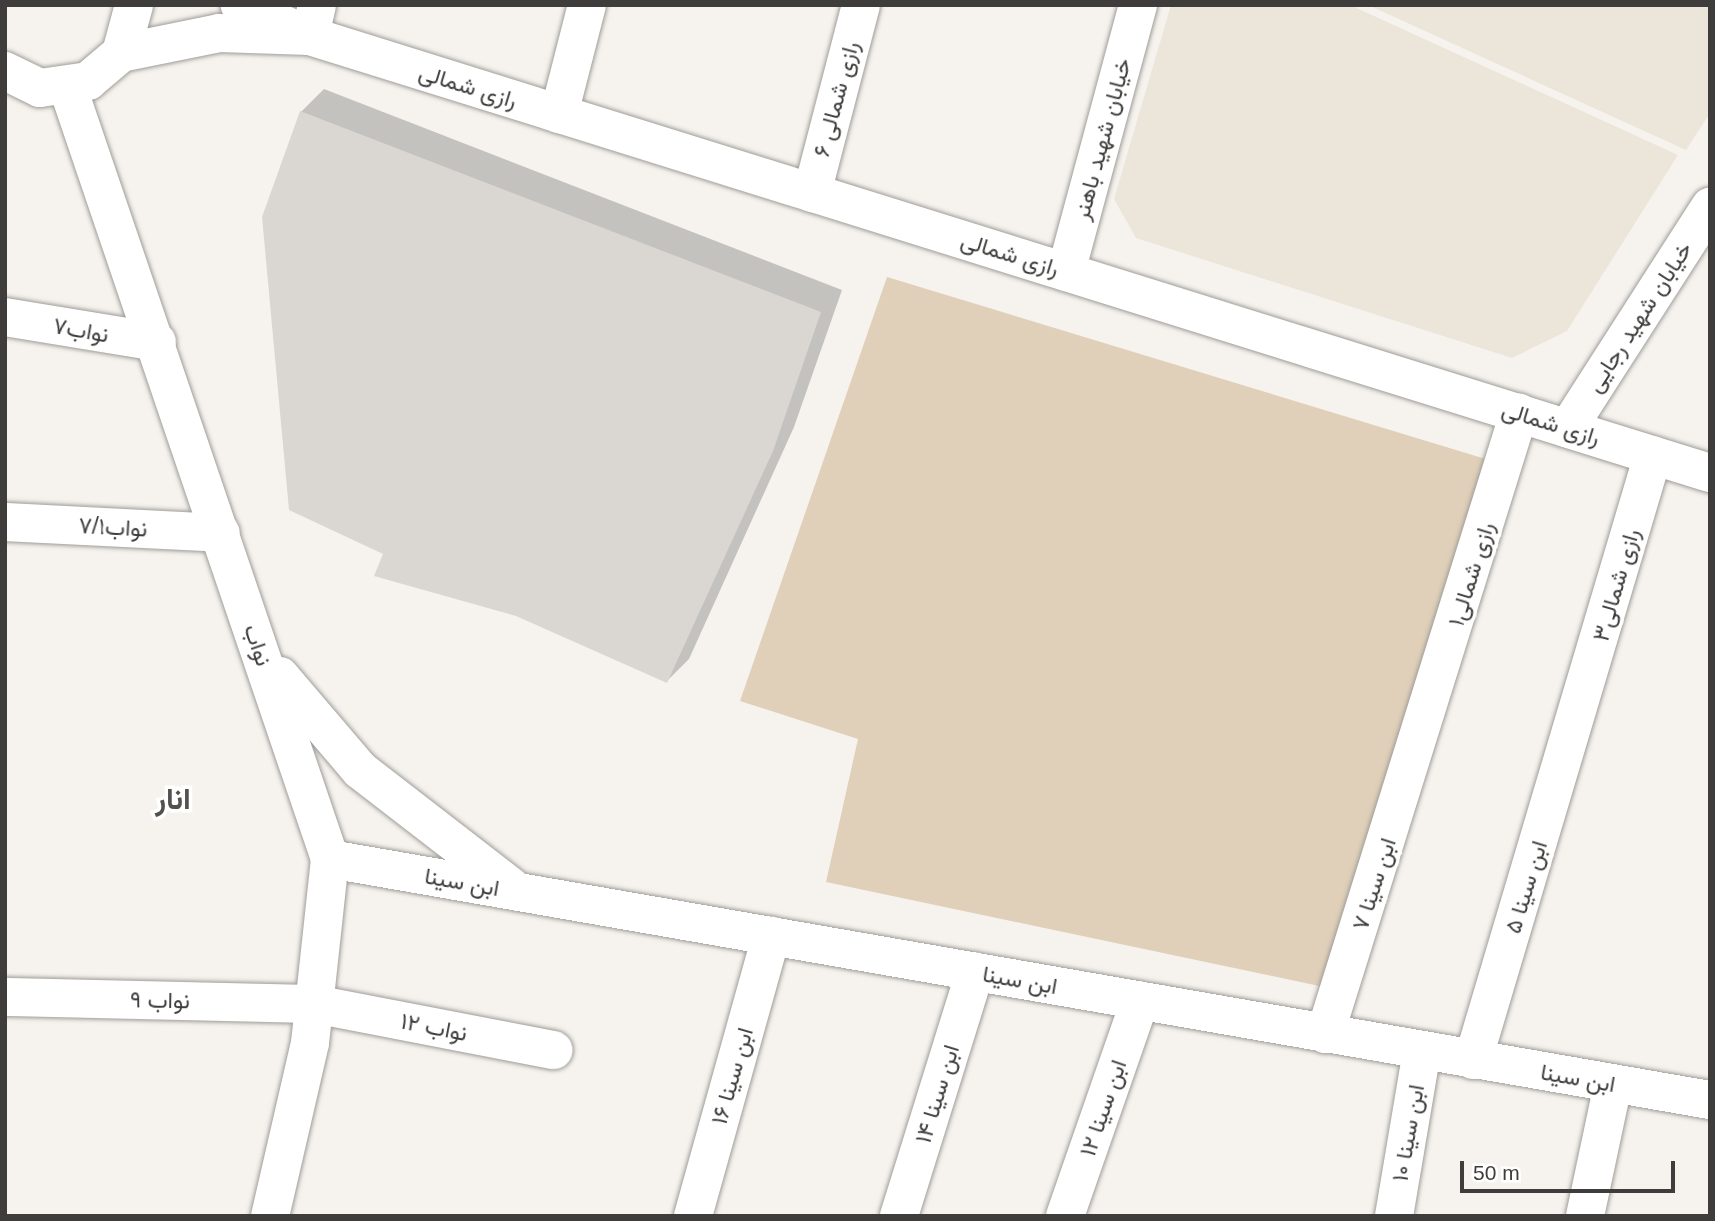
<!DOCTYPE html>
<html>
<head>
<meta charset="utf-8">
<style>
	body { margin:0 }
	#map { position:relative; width:1715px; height:1221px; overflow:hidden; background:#f6f3ee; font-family:Arial,Vazirmatn,sans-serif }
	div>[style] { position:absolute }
	.built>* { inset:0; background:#ece5da }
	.green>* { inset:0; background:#e0d0b9 }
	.shadow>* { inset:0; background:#0003 }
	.building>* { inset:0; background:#dad7d3 }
	.roads { filter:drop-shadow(0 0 2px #9f9d99) drop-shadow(0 0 2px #9f9d99) }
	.minor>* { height:38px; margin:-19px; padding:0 19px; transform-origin:19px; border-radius:19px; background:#fff }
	span { translate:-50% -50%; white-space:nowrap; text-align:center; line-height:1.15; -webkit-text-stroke:7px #fff; paint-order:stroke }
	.street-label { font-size:23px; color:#3e3d3b }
	.district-label { font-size:30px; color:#53504d; font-weight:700 }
	.frame { position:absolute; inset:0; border:7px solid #3e3d3b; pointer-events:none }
	.scale { position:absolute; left:1460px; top:1161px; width:215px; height:32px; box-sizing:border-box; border:4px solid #3e3d3b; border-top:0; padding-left:9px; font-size:21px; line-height:24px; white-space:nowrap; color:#3e3d3b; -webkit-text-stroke:5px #fff; paint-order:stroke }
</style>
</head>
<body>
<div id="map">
	<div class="built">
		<i style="clip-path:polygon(1171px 5px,1350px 5px,1678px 155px,1567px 331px,1512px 358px,1136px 238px,1114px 199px)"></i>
		<i style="clip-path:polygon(1368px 5px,1710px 5px,1710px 113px,1686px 150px)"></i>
	</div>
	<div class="green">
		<i style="clip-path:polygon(887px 277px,1489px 460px,1324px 987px,826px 882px,858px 739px,740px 701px)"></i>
	</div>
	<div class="shadow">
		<i style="clip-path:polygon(324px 89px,842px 290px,794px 427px,689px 659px,667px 681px,386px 553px,301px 112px)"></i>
	</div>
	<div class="building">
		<i style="clip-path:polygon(300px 111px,821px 312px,773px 451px,667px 683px,516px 616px,374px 576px,383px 554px,289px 510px,262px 217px)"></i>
	</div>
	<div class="roads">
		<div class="minor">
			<i style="left:317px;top:5px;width:32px;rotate:103deg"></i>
			<i style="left:310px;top:36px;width:1467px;rotate:17.34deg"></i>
			<i style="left:121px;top:53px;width:100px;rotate:-11.5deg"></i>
			<i style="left:219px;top:33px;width:91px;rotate:1.9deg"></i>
			<i style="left:310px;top:36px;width:77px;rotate:-156.1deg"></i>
			<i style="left:5px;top:71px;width:39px;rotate:26deg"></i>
			<i style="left:40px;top:88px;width:49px;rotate:-8.3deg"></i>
			<i style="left:88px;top:81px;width:43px;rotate:-40.3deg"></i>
			<i style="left:121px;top:53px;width:50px;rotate:-74.8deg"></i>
			<i style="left:68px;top:88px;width:814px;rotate:71.23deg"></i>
			<i style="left:330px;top:859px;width:185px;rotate:96.2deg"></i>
			<i style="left:310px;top:1043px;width:178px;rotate:103deg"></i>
			<i style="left:559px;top:114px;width:113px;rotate:-75.6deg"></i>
			<i style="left:812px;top:193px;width:194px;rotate:-75.4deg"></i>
			<i style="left:1066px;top:272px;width:277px;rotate:-74.9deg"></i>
			<i style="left:5px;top:317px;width:154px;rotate:9.3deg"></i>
			<i style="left:1568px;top:428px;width:263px;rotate:-57.3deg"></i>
			<i style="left:5px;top:522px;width:216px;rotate:2.9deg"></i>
			<i style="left:280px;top:676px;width:123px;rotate:49.6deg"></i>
			<i style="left:360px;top:770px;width:190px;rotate:37.7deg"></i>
			<i style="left:330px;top:859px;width:1401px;rotate:9.91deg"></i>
			<i style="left:5px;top:997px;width:309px;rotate:1.3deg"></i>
			<i style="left:314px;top:1004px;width:244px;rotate:10.9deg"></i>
			<i style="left:1325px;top:1034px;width:651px;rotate:-72.65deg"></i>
			<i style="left:1473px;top:1060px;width:631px;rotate:-73.43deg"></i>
			<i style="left:693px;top:1216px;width:291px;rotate:-74.4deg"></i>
			<i style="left:899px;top:1216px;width:256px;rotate:-72.7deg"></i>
			<i style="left:1065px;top:1216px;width:228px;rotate:-70.8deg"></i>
			<i style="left:1394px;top:1216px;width:167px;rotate:-80.4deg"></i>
			<i style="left:1585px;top:1216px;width:135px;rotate:-78deg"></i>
		</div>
	</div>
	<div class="street-label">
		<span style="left:468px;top:86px;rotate:17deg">رازی شمالی</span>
		<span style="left:836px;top:99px;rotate:-75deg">رازی شمالی ۶</span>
		<span style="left:1102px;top:139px;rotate:-75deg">خیابان شهید باهنر</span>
		<span style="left:1010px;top:254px;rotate:17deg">رازی شمالی</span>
		<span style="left:1639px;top:317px;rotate:-57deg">خیابان شهید رجایی</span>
		<span style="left:81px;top:330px;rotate:10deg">نواب۷</span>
		<span style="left:1551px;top:423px;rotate:17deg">رازی شمالی</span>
		<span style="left:113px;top:527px;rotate:3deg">نواب۷/۱</span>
		<span style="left:1471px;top:574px;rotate:-73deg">رازی شمالی۱</span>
		<span style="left:1616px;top:585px;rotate:-74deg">رازی شمالی۳</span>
		<span style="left:258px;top:645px;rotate:71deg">نواب</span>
		<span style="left:462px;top:882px;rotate:10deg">ابن سینا</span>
		<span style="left:1374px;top:884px;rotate:-72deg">ابن سینا ۷</span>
		<span style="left:1526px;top:887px;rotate:-73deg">ابن سینا ۵</span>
		<span style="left:1020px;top:980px;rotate:10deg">ابن سینا</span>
		<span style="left:160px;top:1000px;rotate:1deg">نواب ۹</span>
		<span style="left:434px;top:1027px;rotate:11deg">نواب ۱۲</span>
		<span style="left:732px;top:1076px;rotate:-74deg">ابن سینا ۱۶</span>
		<span style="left:1578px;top:1078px;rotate:10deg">ابن سینا</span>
		<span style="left:937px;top:1094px;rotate:-73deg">ابن سینا ۱۴</span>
		<span style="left:1103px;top:1108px;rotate:-71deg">ابن سینا ۱۲</span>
		<span style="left:1408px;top:1133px;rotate:-80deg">ابن سینا ۱۰</span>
	</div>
	<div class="district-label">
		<span style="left:173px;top:799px">انار</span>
	</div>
	<div class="frame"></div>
	<div class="scale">50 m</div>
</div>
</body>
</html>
